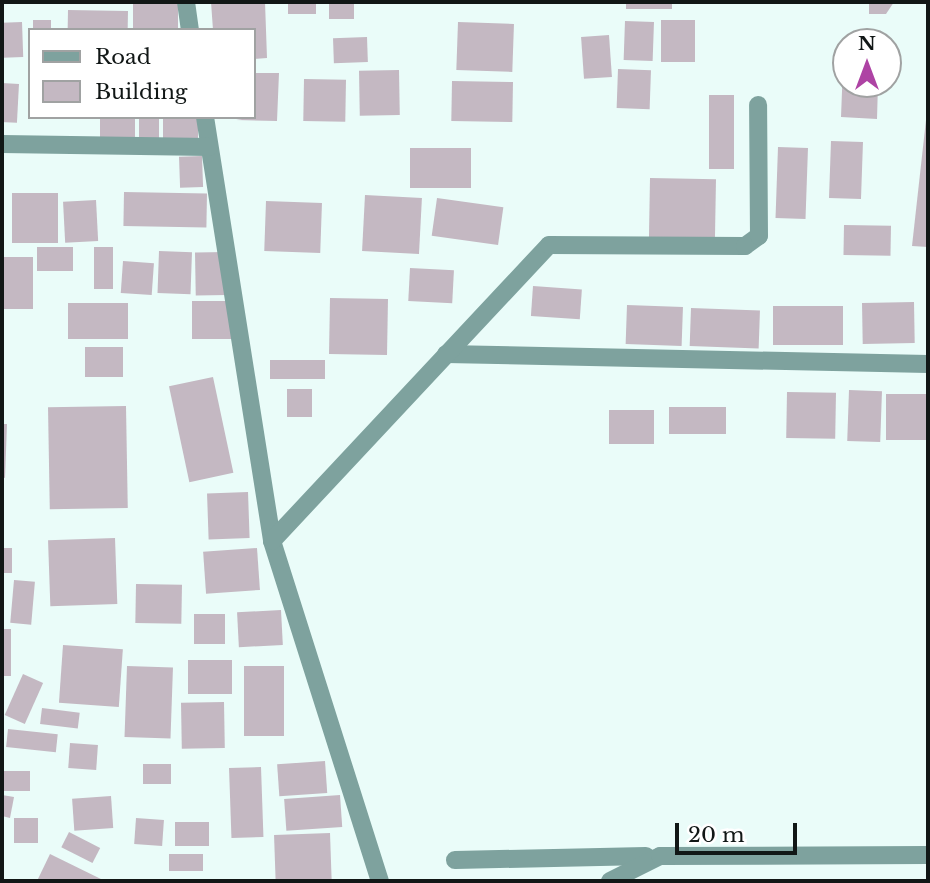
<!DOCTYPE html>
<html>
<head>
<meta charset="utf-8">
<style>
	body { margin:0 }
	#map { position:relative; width:930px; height:883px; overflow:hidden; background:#eafcf9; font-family:"Libre Baskerville",serif }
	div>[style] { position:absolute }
	.building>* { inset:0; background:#c4b8c2; transform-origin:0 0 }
	.minor>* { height:18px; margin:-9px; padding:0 9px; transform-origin:9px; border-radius:9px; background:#7ea29e }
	span { translate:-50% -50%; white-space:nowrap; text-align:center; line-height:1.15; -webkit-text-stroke:7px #fff; paint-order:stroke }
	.frame { position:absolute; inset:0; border:4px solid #111716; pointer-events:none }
	.legend { position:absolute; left:28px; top:28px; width:228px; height:91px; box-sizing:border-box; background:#fff; border:2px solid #a0a2a2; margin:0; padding:9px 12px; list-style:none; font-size:21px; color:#111716 }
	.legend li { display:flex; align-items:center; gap:14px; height:35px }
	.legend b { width:35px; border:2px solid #a0a2a2 }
	.north { position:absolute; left:832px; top:28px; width:70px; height:70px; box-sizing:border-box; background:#fff; border:2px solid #a0a2a2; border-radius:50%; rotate:0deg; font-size:19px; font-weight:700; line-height:28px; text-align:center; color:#111716 }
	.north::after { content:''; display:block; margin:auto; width:24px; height:32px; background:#ae43a4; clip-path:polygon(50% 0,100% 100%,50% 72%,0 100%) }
	.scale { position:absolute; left:675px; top:823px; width:122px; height:32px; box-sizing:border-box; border:4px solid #111716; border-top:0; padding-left:9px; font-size:21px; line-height:24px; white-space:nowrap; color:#111716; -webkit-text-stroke:5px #fff; paint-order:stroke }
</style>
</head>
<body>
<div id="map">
	<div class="building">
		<i style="clip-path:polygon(211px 2px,265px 2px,267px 58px,254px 59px,254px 30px,213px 30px)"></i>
		<i style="left:288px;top:2px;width:28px;height:12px"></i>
		<i style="left:329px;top:2px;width:25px;height:17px"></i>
		<i style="left:626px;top:2px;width:46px;height:7px"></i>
		<i style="clip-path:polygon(869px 2px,894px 2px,886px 14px,869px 14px)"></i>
		<i style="left:133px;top:3px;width:45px;height:27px"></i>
		<i style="left:68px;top:10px;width:60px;height:20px;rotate:1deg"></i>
		<i style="left:33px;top:20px;width:18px;height:10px"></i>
		<i style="left:661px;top:20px;width:34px;height:42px"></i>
		<i style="left:625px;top:21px;width:29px;height:39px;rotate:2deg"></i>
		<i style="left:22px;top:22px;width:35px;height:20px;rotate:88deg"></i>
		<i style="left:458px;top:22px;width:56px;height:48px;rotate:2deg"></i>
		<i style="left:609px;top:35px;width:42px;height:28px;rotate:86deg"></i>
		<i style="left:367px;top:37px;width:25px;height:34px;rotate:88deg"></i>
		<i style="clip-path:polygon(843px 65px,846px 84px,878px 84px,877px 119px,841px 117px)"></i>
		<i style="left:618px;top:69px;width:33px;height:39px;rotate:2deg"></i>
		<i style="left:399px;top:70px;width:45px;height:40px;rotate:89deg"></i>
		<i style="clip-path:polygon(254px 73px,279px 73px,277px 121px,236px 120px,254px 117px)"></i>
		<i style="left:304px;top:79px;width:42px;height:42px;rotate:1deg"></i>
		<i style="left:452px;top:81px;width:61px;height:40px;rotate:1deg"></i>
		<i style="left:2px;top:83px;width:17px;height:39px;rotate:3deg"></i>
		<i style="left:709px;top:95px;width:25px;height:74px"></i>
		<i style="clip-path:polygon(928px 102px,928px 247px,912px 246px)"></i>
		<i style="left:100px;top:117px;width:35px;height:21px"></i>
		<i style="left:139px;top:117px;width:20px;height:22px"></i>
		<i style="left:163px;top:117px;width:35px;height:26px"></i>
		<i style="left:831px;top:141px;width:32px;height:57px;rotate:2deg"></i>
		<i style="left:778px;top:147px;width:30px;height:71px;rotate:2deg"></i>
		<i style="left:410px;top:148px;width:61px;height:40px"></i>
		<i style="left:202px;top:156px;width:31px;height:23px;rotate:88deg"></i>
		<i style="left:650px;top:178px;width:66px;height:63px;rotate:1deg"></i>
		<i style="left:124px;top:192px;width:83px;height:34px;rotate:1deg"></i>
		<i style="left:12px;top:193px;width:46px;height:50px"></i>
		<i style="left:365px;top:195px;width:57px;height:56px;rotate:3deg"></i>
		<i style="left:437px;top:198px;width:67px;height:38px;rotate:8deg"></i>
		<i style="left:96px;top:200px;width:41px;height:33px;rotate:87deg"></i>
		<i style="left:266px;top:201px;width:56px;height:50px;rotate:2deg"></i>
		<i style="left:844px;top:225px;width:47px;height:30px;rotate:1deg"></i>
		<i style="left:37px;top:247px;width:36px;height:24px"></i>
		<i style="left:94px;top:247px;width:19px;height:42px"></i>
		<i style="left:159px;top:251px;width:33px;height:42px;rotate:2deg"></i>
		<i style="left:226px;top:252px;width:43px;height:31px;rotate:89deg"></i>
		<i style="left:2px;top:257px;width:31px;height:52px"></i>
		<i style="left:123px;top:261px;width:31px;height:32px;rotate:4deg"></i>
		<i style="left:410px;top:268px;width:44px;height:33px;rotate:3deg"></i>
		<i style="left:533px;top:286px;width:49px;height:30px;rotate:4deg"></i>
		<i style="left:330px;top:298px;width:58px;height:56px;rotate:1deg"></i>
		<i style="left:192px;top:301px;width:40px;height:38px"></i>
		<i style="left:914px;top:302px;width:41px;height:52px;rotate:89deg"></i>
		<i style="left:68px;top:303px;width:60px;height:36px"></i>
		<i style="left:627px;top:305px;width:56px;height:39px;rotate:2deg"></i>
		<i style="left:843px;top:306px;width:39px;height:70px;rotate:90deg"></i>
		<i style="left:691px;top:308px;width:69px;height:38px;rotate:2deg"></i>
		<i style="left:85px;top:347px;width:38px;height:30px"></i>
		<i style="left:270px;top:360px;width:55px;height:19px"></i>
		<i style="left:213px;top:377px;width:98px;height:45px;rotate:78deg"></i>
		<i style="left:287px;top:389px;width:25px;height:28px"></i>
		<i style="left:849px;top:390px;width:33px;height:51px;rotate:2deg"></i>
		<i style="left:787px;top:392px;width:49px;height:46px;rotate:1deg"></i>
		<i style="left:886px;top:394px;width:42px;height:46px"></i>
		<i style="left:126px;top:406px;width:102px;height:78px;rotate:89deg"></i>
		<i style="left:726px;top:407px;width:27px;height:57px;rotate:90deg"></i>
		<i style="left:609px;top:410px;width:45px;height:34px"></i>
		<i style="clip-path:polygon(2px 424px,7px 424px,5px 478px,2px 477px)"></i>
		<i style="left:248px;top:492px;width:46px;height:41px;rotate:88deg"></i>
		<i style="left:115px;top:538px;width:66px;height:67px;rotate:88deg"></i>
		<i style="left:2px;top:548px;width:10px;height:25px"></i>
		<i style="left:257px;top:548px;width:42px;height:54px;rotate:86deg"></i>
		<i style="left:14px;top:580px;width:21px;height:43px;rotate:5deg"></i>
		<i style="left:136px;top:584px;width:46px;height:39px;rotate:1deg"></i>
		<i style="left:281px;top:610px;width:35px;height:44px;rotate:87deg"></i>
		<i style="left:194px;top:614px;width:31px;height:30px"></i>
		<i style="left:2px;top:629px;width:9px;height:47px"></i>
		<i style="left:63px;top:645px;width:60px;height:58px;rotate:4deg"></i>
		<i style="left:188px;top:660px;width:44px;height:34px"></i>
		<i style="left:127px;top:666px;width:46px;height:71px;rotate:2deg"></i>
		<i style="left:244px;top:666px;width:40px;height:70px"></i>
		<i style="left:23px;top:674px;width:22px;height:45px;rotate:24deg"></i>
		<i style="left:224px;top:702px;width:46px;height:43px;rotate:89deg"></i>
		<i style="left:42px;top:708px;width:38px;height:16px;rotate:7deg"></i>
		<i style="left:8px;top:729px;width:50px;height:18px;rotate:6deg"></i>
		<i style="left:70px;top:743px;width:28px;height:25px;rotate:4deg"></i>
		<i style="left:325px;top:761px;width:32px;height:48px;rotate:86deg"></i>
		<i style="left:143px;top:764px;width:28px;height:20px"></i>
		<i style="left:261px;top:767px;width:70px;height:32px;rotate:88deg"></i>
		<i style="left:30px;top:771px;width:20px;height:28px;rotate:90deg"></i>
		<i style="clip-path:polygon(2px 795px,14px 797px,10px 818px,2px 816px)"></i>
		<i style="left:340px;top:795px;width:32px;height:56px;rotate:86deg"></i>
		<i style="left:111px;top:796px;width:32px;height:39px;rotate:86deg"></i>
		<i style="left:14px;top:818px;width:24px;height:25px"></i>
		<i style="left:136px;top:818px;width:28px;height:26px;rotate:4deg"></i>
		<i style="left:175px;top:822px;width:34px;height:24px"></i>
		<i style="left:69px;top:832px;width:35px;height:17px;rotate:27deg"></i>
		<i style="left:330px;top:833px;width:48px;height:56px;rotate:88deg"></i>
		<i style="clip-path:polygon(50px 854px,105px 881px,37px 881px)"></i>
		<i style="left:169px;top:854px;width:34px;height:17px"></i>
	</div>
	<div class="minor">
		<i style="left:186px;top:2px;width:28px;rotate:82deg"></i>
		<i style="left:205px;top:117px;width:429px;rotate:81deg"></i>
		<i style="left:272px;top:541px;width:357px;rotate:72.4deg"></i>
		<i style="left:2px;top:144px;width:207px;rotate:0.8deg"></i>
		<i style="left:446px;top:354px;width:482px;rotate:1.2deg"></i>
		<i style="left:272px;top:541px;width:405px;rotate:-46.9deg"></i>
		<i style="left:549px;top:245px;width:196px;rotate:0.3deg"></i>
		<i style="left:745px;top:246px;width:17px;rotate:-36deg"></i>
		<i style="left:759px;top:236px;width:131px;rotate:-90.4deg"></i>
		<i style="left:455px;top:860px;width:191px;rotate:-1.2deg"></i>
		<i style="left:610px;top:881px;width:56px;rotate:-26.6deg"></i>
		<i style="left:660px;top:856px;width:268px;rotate:-0.2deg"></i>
	</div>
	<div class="frame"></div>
	<ul class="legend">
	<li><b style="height:9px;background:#7ea29e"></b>Road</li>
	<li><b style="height:19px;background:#c4b8c2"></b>Building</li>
	</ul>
	<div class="north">N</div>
	<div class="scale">20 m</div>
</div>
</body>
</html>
